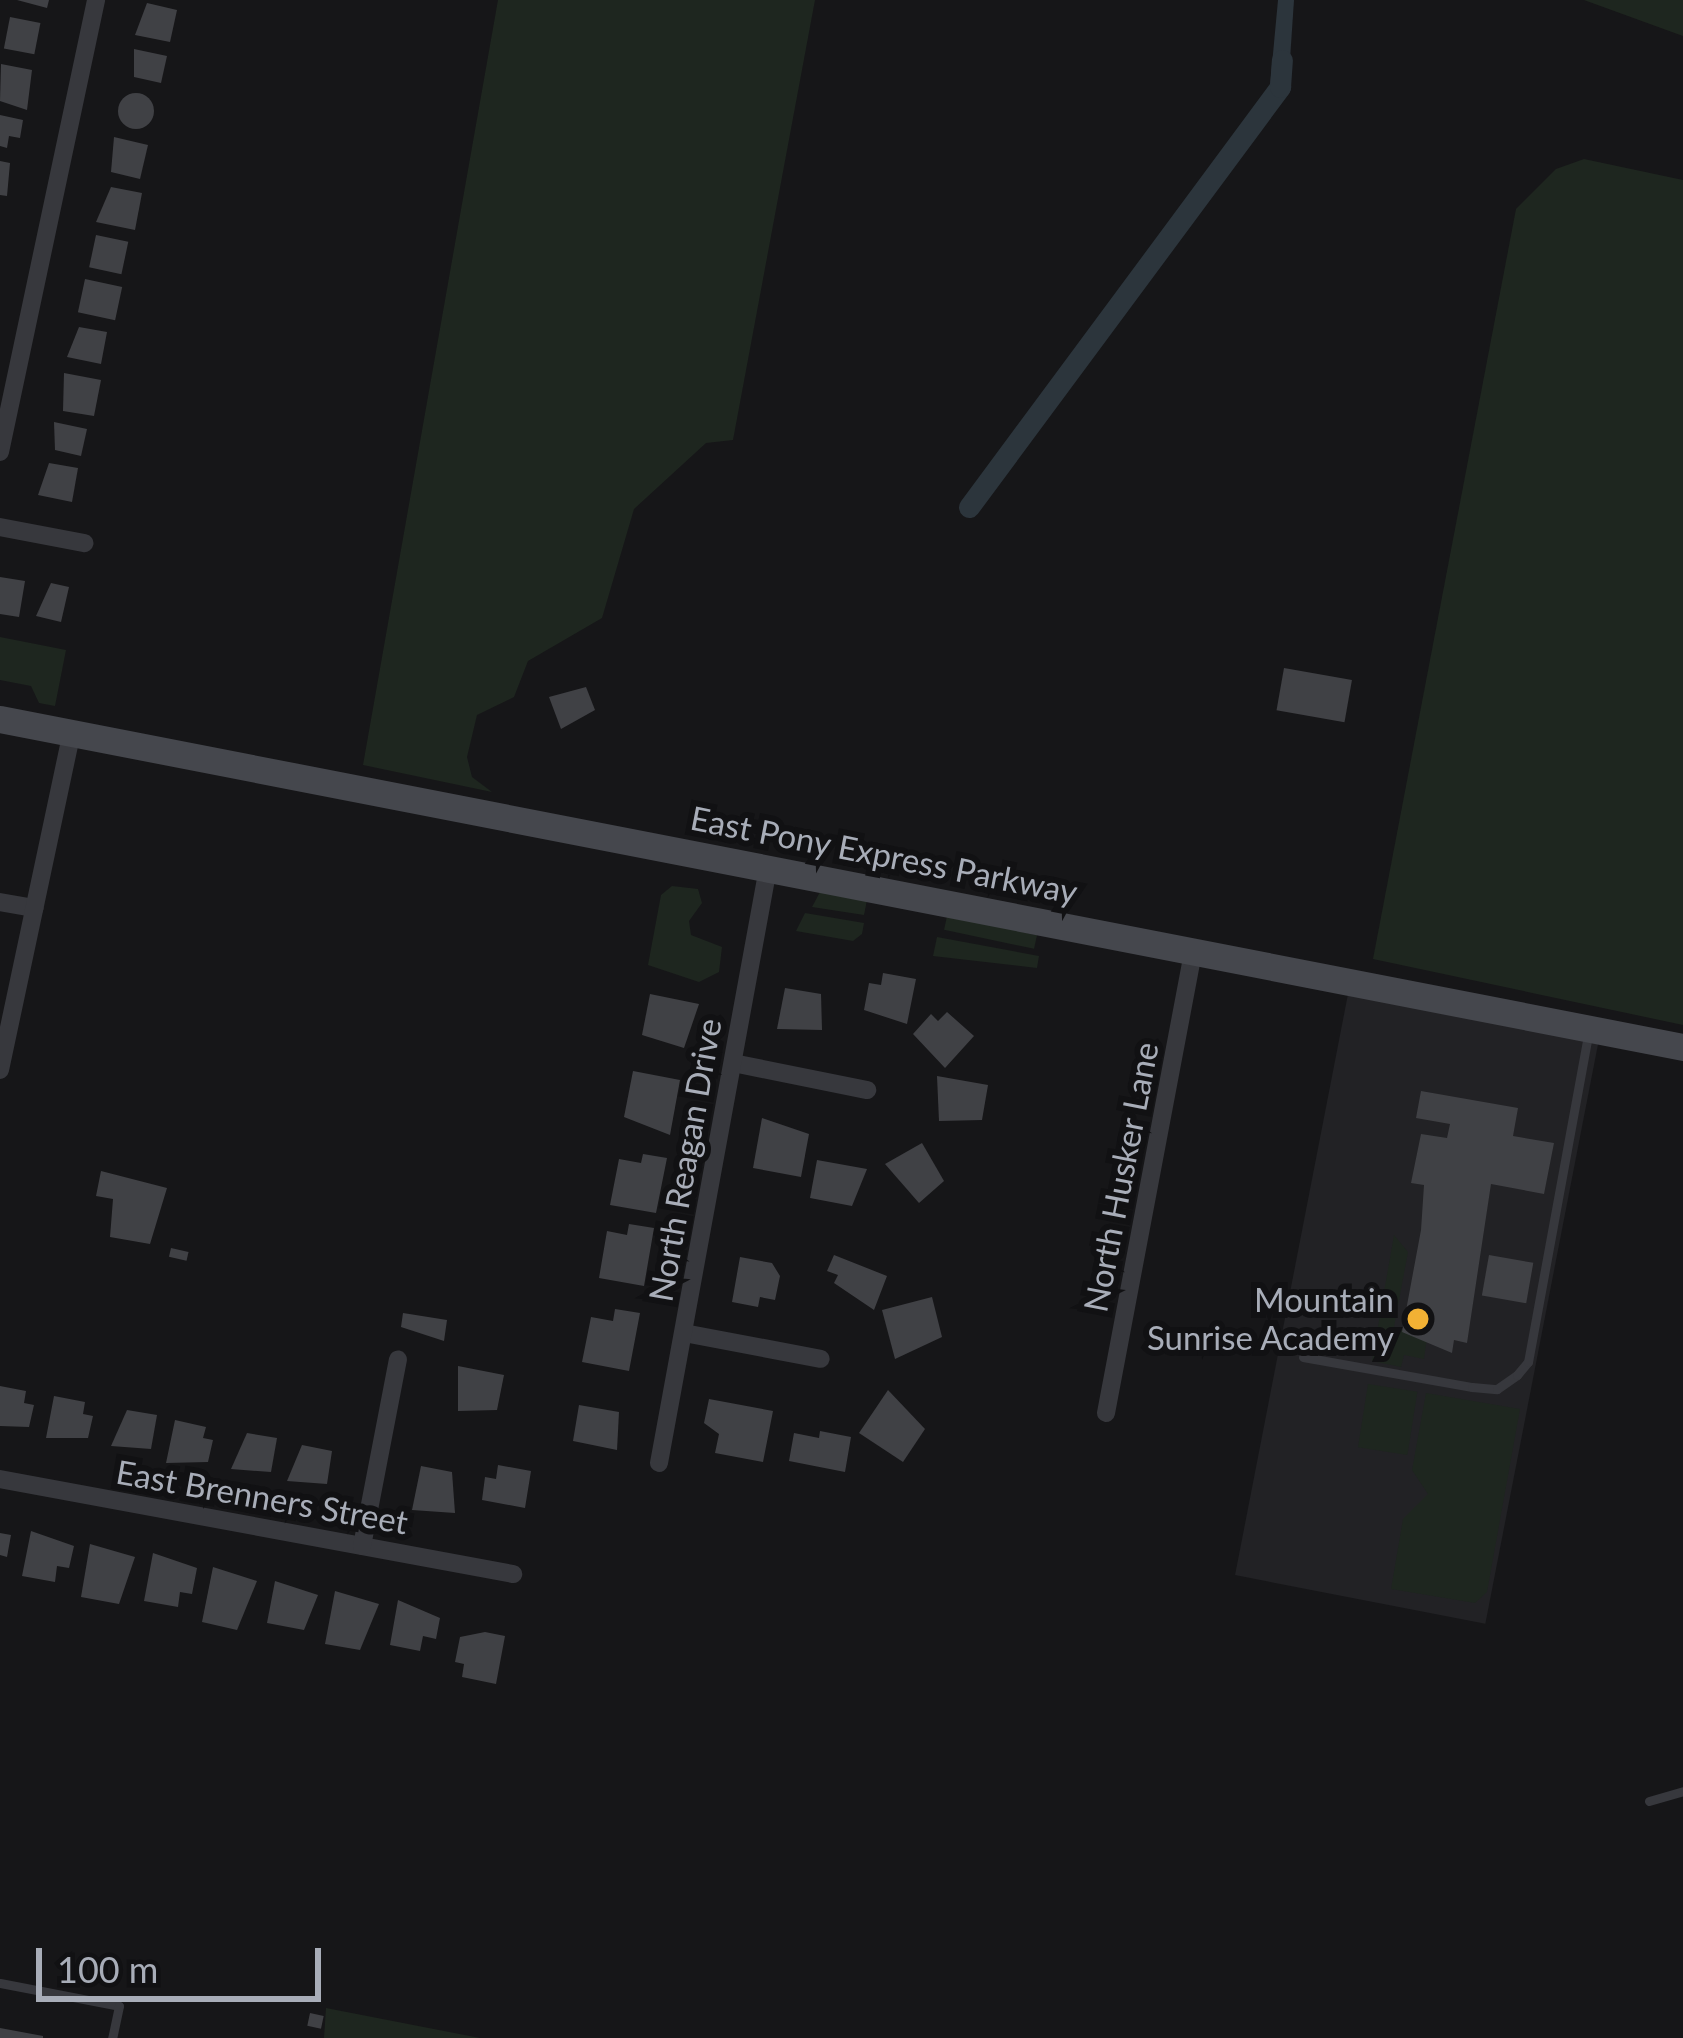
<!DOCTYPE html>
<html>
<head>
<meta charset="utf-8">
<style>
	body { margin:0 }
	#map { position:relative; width:1683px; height:2038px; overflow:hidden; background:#161618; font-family:Lato,sans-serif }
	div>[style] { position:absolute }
	.built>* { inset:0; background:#222225; transform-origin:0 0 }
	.green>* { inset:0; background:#1e261f; transform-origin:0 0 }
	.water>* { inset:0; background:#2c353c }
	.canal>* { height:21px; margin:-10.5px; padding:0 10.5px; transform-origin:10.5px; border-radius:10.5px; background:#2c353c }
	.building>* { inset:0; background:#404145; transform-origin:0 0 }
	.round { border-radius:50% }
	.lane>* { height:9px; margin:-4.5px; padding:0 4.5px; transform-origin:4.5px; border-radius:4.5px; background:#37383d }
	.street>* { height:18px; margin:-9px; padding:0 9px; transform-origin:9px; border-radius:9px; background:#37383d }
	.secondary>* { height:27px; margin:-13.5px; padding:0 13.5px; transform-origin:13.5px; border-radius:13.5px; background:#45474d }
	.dots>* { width:33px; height:33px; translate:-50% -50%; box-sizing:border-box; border:6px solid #111113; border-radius:50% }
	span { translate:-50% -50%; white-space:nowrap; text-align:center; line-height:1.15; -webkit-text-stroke:12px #111113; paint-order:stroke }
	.street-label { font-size:33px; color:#a8adb8 }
	.poi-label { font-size:33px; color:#a8adb8 }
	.right { translate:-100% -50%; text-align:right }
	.scale { position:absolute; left:36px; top:1948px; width:285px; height:54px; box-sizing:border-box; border:6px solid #a8adb8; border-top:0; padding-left:15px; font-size:36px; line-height:42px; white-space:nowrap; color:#a8adb8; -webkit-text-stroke:9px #111113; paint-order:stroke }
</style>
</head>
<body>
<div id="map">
	<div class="built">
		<i style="left:1348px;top:994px;width:255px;height:592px;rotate:11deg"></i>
	</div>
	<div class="green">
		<i style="clip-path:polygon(498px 0,815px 0,733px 440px,706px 443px,634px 509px,602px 618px,528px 661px,514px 697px,477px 715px,467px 757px,472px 777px,492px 792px,363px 765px)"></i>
		<i style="clip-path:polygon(1584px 0,1683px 0,1683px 36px)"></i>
		<i style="clip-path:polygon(1584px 159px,1683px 180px,1683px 1025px,1373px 959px,1516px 209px,1556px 169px)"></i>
		<i style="clip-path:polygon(0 637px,66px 650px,55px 706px,39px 703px,31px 686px,0 680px)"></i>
		<i style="clip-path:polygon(672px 886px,698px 889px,702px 903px,689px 921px,691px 935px,722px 947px,719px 972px,699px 982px,648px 965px,661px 895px)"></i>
		<i style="clip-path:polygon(820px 892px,867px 900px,864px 915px,812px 907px)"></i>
		<i style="clip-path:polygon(805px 913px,864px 923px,862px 934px,853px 941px,796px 931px)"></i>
		<i style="left:947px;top:916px;width:92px;height:14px;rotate:12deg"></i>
		<i style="clip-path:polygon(937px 937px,1039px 956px,1037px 968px,933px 956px)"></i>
		<i style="clip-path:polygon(1394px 1235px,1408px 1252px,1394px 1327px,1427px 1337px,1424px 1359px,1404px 1355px,1401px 1367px,1372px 1361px)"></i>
		<i style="left:1368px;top:1384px;width:50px;height:64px;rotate:9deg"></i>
		<i style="clip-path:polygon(1426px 1393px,1520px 1409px,1487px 1592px,1475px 1603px,1391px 1589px,1403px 1519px,1428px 1494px,1412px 1470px)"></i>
		<i style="clip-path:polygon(326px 2008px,480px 2038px,324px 2038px)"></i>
	</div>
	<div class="water">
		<i style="clip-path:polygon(1278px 0,1294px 0,1288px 89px,1270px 86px)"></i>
	</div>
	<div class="canal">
		<i style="left:969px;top:507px;width:523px;rotate:-53.48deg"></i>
		<i style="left:1280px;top:87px;width:27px;rotate:-86deg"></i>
	</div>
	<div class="building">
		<i style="clip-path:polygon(17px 0,49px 0,47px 8px)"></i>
		<i style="clip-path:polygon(147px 3px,177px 10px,170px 42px,135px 35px)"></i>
		<i style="left:10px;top:17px;width:31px;height:32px;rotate:11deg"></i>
		<i style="clip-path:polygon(134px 49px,167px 56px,161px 83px,134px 77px)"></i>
		<i style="clip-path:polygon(1px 64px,32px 70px,27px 110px,0 101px)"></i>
		<i class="round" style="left:118px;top:93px;width:36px;height:36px"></i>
		<i style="clip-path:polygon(0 115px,23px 120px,20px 138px,9px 136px,7px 148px,0 146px)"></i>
		<i style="clip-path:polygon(114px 137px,148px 145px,140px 179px,111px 172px)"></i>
		<i style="clip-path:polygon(0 161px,10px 163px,7px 196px,0 195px)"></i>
		<i style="clip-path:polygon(111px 187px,142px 193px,135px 230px,96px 222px)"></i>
		<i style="left:96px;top:235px;width:33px;height:33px;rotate:12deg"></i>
		<i style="left:85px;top:279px;width:38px;height:34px;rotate:12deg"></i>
		<i style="clip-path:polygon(79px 327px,107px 332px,101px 364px,67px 357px)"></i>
		<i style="clip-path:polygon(64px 373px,101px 380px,94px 416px,63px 411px)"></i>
		<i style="clip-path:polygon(54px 422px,87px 429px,81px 456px,55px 450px)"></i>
		<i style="clip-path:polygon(49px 463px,78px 468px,72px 502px,38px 495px)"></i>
		<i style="clip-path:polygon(0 577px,25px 581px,19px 617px,0 614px)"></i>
		<i style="clip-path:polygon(51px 583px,69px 587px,61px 622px,36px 616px)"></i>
		<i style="left:1284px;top:668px;width:69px;height:43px;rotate:10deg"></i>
		<i style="clip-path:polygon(586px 687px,595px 710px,561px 729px,549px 697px)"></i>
		<i style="clip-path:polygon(883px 973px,916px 979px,907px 1024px,864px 1010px,869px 983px,881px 985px)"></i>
		<i style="clip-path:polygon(785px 988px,821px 994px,822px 1030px,777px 1029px)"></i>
		<i style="clip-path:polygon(650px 994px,699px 1004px,684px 1048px,642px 1035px)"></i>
		<i style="clip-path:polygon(947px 1012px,974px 1036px,945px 1068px,913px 1034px,931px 1014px,938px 1021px)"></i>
		<i style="clip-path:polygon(633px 1071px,680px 1080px,670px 1135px,624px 1117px)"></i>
		<i style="clip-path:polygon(937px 1076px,988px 1085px,982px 1120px,939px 1121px)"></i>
		<i style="clip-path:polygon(1421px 1091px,1518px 1108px,1513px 1136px,1554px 1143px,1544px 1194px,1491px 1184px,1467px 1343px,1454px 1340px,1452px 1353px,1402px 1332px,1421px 1230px,1424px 1185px,1411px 1183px,1421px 1134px,1447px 1138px,1450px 1124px,1416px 1118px)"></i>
		<i style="clip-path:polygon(762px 1118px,809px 1134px,801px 1177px,753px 1168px)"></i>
		<i style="clip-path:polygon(922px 1143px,944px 1181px,919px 1203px,885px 1164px)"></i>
		<i style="clip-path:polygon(643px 1154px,667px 1158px,656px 1213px,610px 1205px,619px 1159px,641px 1163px)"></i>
		<i style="clip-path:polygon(817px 1160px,867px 1169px,852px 1206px,810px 1198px)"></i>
		<i style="clip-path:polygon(101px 1171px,167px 1188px,150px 1244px,110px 1237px,113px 1199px,96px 1196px)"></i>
		<i style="clip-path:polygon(629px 1224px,654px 1228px,644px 1286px,599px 1278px,607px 1231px,627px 1235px)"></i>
		<i style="left:171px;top:1248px;width:18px;height:9px;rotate:13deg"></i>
		<i style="clip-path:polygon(834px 1255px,887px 1276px,874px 1310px,834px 1283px,838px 1275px,827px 1271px)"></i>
		<i style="left:1489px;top:1255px;width:45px;height:41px;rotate:10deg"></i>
		<i style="clip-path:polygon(740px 1257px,772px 1263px,780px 1276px,775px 1300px,760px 1297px,758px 1307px,732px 1302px)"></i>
		<i style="clip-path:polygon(932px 1297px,942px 1337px,895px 1359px,882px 1310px)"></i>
		<i style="clip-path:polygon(615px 1309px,640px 1313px,629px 1371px,582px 1362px,591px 1317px,613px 1321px)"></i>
		<i style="clip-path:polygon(403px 1313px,447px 1320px,444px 1341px,401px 1327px)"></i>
		<i style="clip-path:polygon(458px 1366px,504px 1375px,497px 1410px,458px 1411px)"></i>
		<i style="clip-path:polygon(0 1386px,26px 1391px,24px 1403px,34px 1405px,29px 1427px,0 1426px)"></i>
		<i style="clip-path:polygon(888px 1390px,925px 1429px,903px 1462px,859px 1433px)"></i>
		<i style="clip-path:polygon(54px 1396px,85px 1402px,83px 1414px,93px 1416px,88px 1438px,46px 1438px)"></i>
		<i style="clip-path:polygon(709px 1399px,773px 1411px,763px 1462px,715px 1453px,719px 1434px,704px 1423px)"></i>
		<i style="clip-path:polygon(579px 1405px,619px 1412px,617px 1450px,573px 1441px)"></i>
		<i style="clip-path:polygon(127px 1410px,157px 1415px,151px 1449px,111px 1446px)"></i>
		<i style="clip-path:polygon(175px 1420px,206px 1427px,203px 1438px,213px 1440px,208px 1462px,166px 1463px)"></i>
		<i style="clip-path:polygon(820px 1431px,851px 1437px,845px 1472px,789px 1461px,794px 1433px,819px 1438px)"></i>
		<i style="clip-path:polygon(247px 1433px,277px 1438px,271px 1472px,231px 1469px)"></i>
		<i style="clip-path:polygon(302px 1445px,332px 1451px,327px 1484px,287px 1481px)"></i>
		<i style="clip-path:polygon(498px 1465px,531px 1471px,525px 1508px,482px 1500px,485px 1477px,496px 1479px)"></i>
		<i style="clip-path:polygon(421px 1466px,452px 1472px,455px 1513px,412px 1510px)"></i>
		<i style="clip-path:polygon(31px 1531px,74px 1546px,69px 1568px,57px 1566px,55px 1582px,22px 1576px)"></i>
		<i style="clip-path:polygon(0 1533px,11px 1535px,7px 1557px,0 1555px)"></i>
		<i style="clip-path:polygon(90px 1544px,135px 1557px,119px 1604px,81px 1597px)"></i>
		<i style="clip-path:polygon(153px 1553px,197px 1568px,192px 1594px,180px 1592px,178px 1607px,144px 1601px)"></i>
		<i style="clip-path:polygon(213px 1567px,257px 1581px,237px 1630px,202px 1622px)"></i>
		<i style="clip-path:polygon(275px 1581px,318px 1595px,304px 1630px,267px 1623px)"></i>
		<i style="clip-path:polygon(335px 1591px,379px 1604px,360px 1650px,325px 1644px)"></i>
		<i style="clip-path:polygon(398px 1600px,440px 1618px,436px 1639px,423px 1636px,420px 1651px,390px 1645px)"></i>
		<i style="clip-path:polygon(485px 1632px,505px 1636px,496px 1684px,462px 1677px,464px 1664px,455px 1662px,460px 1637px)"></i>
		<i style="left:310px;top:2013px;width:14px;height:13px;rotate:12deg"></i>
		<i style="clip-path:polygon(0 2028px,43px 2036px,43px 2038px,0 2038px)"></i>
	</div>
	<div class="lane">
		<i style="left:1303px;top:1357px;width:172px;rotate:10.1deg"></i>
		<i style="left:1472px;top:1387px;width:25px;rotate:5deg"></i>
		<i style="left:1497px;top:1389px;width:24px;rotate:-35deg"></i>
		<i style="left:1517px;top:1375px;width:17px;rotate:-50deg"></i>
		<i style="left:1528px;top:1362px;width:333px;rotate:-79.6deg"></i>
		<i style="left:1649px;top:1801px;width:35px;rotate:-16deg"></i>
		<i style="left:0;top:1983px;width:121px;rotate:10.9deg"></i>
		<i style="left:119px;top:2006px;width:33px;rotate:102deg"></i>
	</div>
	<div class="street">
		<i style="left:0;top:452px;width:462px;rotate:-78deg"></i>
		<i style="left:0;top:527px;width:86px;rotate:10.8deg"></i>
		<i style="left:0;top:902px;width:35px;rotate:10deg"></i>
		<i style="left:733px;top:1063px;width:137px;rotate:11.4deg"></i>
		<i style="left:0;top:1070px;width:347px;rotate:-78deg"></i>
		<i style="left:684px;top:1333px;width:139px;rotate:10.7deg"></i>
		<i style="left:1106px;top:1413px;width:469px;rotate:-79.3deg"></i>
		<i style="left:659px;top:1463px;width:605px;rotate:-79.62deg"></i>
		<i style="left:0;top:1479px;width:522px;rotate:10.49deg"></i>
		<i style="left:362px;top:1546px;width:190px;rotate:-79.1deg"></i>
	</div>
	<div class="secondary">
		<i style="left:0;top:719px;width:1715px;rotate:11.03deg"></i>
	</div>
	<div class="dots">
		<i style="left:1418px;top:1319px;background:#f2b134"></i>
	</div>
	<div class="street-label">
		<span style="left:884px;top:855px;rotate:11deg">East Pony Express Parkway</span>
		<span style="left:685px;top:1160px;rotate:-80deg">North Reagan Drive</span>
		<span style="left:1121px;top:1177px;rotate:-79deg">North Husker Lane</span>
		<span style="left:262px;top:1497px;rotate:10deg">East Brenners Street</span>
	</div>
	<div class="poi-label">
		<span class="right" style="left:1394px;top:1319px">Mountain<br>Sunrise Academy</span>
	</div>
	<div class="scale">100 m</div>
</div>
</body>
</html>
